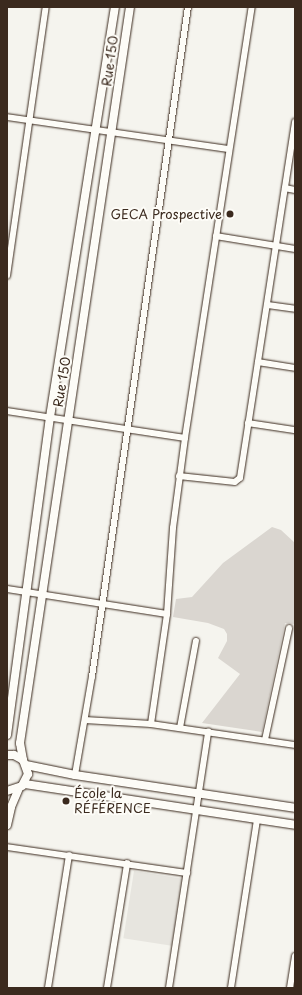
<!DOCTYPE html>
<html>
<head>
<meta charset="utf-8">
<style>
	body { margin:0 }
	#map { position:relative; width:302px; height:995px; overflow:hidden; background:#f5f4ee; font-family:"Playpen Sans",sans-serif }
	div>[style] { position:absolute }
	.built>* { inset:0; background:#e7e5df; transform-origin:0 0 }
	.green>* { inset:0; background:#dad6d0 }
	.roads { filter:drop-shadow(0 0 1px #3b2a1e) drop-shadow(0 0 1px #3b2a1e) }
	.street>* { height:5.5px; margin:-2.75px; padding:0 2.75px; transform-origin:2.75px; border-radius:2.75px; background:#fdfcf7 }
	.secondary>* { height:8px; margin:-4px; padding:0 4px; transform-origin:4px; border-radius:4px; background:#fdfcf7 }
	.dots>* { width:11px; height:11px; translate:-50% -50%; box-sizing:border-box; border:2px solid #fdfcf7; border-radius:50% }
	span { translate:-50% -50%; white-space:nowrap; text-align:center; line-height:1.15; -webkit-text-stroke:4px #fdfcf7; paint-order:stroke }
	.street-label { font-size:13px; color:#3b2a1e }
	.poi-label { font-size:13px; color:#3b2a1e }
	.right { translate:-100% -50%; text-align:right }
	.left { translate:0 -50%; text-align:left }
	.frame { position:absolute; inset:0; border:8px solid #3b2a1e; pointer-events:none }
</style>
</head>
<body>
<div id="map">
	<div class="built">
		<i style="left:134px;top:871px;width:49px;height:68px;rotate:9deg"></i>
	</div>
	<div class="green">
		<i style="clip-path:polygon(272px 527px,281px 530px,295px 543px,295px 624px,285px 623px,262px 732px,202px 723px,240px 674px,218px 658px,227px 641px,227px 634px,224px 629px,208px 623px,173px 617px,176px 599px,192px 597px,223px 563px)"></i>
	</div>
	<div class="roads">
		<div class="street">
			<i style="left:7px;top:117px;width:224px;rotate:8.2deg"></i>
			<i style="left:285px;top:188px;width:10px;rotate:11deg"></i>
			<i style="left:216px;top:236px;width:80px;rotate:9.3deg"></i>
			<i style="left:7px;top:276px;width:272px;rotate:-81.8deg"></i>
			<i style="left:268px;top:305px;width:27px;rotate:8deg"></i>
			<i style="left:258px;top:362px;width:37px;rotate:9deg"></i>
			<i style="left:7px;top:411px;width:180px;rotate:8.6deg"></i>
			<i style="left:248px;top:423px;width:48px;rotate:8.5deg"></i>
			<i style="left:179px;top:476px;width:56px;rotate:6.1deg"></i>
			<i style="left:235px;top:482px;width:6px;rotate:-39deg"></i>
			<i style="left:240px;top:478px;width:360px;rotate:-81.2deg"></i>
			<i style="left:7px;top:589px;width:162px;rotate:8.9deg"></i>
			<i style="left:85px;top:720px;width:66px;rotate:3.5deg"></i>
			<i style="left:151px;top:724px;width:146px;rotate:8.3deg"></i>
			<i style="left:151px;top:724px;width:111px;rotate:-81.7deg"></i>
			<i style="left:167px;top:614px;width:86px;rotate:-86deg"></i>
			<i style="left:173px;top:528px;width:91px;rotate:-82.4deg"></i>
			<i style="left:185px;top:438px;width:436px;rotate:-81.2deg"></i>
			<i style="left:180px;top:728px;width:88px;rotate:-79.6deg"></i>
			<i style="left:265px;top:740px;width:114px;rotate:-77.8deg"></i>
			<i style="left:75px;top:775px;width:99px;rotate:-80.2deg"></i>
			<i style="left:92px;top:677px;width:677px;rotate:-81.85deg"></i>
			<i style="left:7px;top:847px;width:182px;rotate:8.2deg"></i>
			<i style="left:48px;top:988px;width:134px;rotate:-81deg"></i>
			<i style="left:107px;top:988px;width:126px;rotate:-80.8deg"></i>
			<i style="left:169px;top:988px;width:259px;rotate:-81.3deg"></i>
			<i style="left:231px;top:988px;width:170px;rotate:-81.2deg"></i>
			<i style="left:290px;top:988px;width:32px;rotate:-81deg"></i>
		</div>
		<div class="secondary">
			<i style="left:7px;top:735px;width:321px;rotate:-82.3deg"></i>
			<i style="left:50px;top:417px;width:415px;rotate:-81deg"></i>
			<i style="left:7px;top:755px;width:7px"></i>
			<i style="left:14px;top:755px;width:10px;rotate:29deg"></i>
			<i style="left:23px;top:760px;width:15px;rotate:70deg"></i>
			<i style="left:28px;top:774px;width:13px;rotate:117deg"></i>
			<i style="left:22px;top:786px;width:16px;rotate:162deg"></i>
			<i style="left:23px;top:760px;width:17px;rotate:-100deg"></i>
			<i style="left:20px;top:743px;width:744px;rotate:-81.5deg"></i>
			<i style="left:26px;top:765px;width:50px;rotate:11.5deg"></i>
			<i style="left:75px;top:775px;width:222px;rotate:8.5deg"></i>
			<i style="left:25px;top:784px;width:273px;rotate:8.6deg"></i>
			<i style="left:7px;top:825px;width:18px;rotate:-77deg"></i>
			<i style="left:11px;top:807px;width:21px;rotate:-67deg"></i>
		</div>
	</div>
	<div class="dots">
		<i style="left:230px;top:214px;background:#3b2a1e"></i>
		<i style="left:66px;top:801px;background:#3b2a1e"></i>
	</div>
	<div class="street-label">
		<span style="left:110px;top:61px;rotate:-82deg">Rue 150</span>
		<span style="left:62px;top:382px;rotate:-81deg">Rue 150</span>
	</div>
	<div class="poi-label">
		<span class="right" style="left:222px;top:214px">GECA Prospective</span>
		<span class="left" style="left:74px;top:801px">École la<br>RÉFÉRENCE</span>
	</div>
	<div class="frame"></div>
</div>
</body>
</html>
